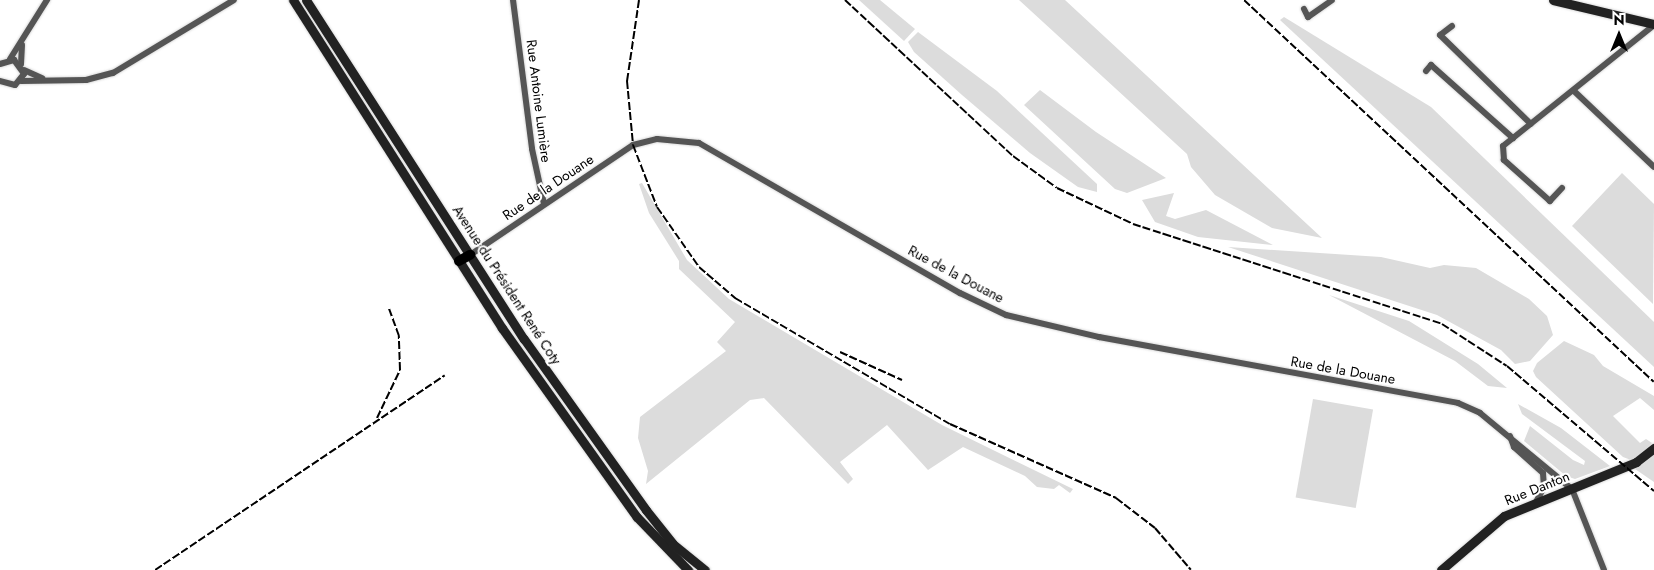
<!DOCTYPE html>
<html>
<head>
<meta charset="utf-8">
<style>
	body { margin:0 }
	#map { position:relative; width:1654px; height:570px; overflow:hidden; background:#fff; font-family:Jost,sans-serif }
	div>[style] { position:absolute }
	.green>* { inset:0; background:#dcdcdc; transform-origin:0 0 }
	.roads { filter:drop-shadow(0 0 1px #dbdbdb) drop-shadow(0 0 1px #dbdbdb) }
	.street>* { height:6px; margin:-3px; padding:0 3px; transform-origin:3px; border-radius:3px; background:#555 }
	.secondary>* { height:9px; margin:-4.5px; padding:0 4.5px; transform-origin:4.5px; border-radius:4.5px; background:#222 }
	.primary>* { height:10px; margin:-5px; padding:0 5px; transform-origin:5px; border-radius:5px; background:#000 }
	.rail>* { height:2px; margin-top:-1px; transform-origin:0; background:repeating-linear-gradient(90deg,#000 0 8px,transparent 0 10.5px) }
	span { translate:-50% -50%; white-space:nowrap; text-align:center; line-height:1.15; -webkit-text-stroke:4px #fff; paint-order:stroke }
	.street-label { font-size:14px; color:#000 }
	.north { position:absolute; left:1594px; top:10px; width:50px; height:50px; -webkit-text-stroke:4px #fff; paint-order:stroke; rotate:0deg; font-size:14px; font-weight:700; line-height:20px; text-align:center; color:#000 }
	.north::after { content:''; display:block; margin:auto; width:18px; height:22px; background:#000; clip-path:polygon(50% 0,100% 100%,50% 72%,0 100%) }
</style>
</head>
<body>
<div id="map">
	<div class="green">
		<i style="clip-path:polygon(859px 0,880px 0,915px 29px,904px 41px)"></i>
		<i style="clip-path:polygon(1019px 0,1065px 0,1322px 238px,1272px 228px,1215px 195px,1191px 167px,1187px 154px)"></i>
		<i style="clip-path:polygon(1284px 17px,1431px 107px,1654px 322px,1654px 367px,1280px 20px)"></i>
		<i style="clip-path:polygon(918px 32px,997px 91px,1097px 184px,1097px 192px,1078px 187px,1030px 153px,962px 95px,914px 52px,908px 42px)"></i>
		<i style="clip-path:polygon(1040px 90px,1096px 132px,1166px 178px,1127px 193px,1115px 189px,1024px 105px)"></i>
		<i style="clip-path:polygon(1622px 173px,1654px 204px,1653px 304px,1572px 226px)"></i>
		<i style="clip-path:polygon(642px 183px,687px 260px,729px 299px,942px 425px,1073px 489px,1070px 493px,1059px 485px,1054px 489px,1037px 487px,1025px 476px,963px 447px,928px 470px,887px 425px,840px 462px,853px 479px,848px 484px,764px 398px,750px 400px,646px 484px,648px 471px,638px 438px,640px 417px,726px 351px,717px 342px,735px 322px,679px 269px,679px 261px,649px 213px,639px 184px)"></i>
		<i style="clip-path:polygon(1174px 193px,1166px 216px,1175px 219px,1206px 210px,1273px 245px,1198px 237px,1155px 222px,1142px 200px)"></i>
		<i style="clip-path:polygon(1228px 247px,1381px 257px,1430px 268px,1444px 265px,1476px 268px,1529px 299px,1547px 316px,1553px 335px,1530px 361px,1515px 364px,1501px 350px,1437px 315px)"></i>
		<i style="clip-path:polygon(1329px 295px,1409px 321px,1478px 364px,1507px 388px,1488px 386px,1455px 361px)"></i>
		<i style="clip-path:polygon(1564px 341px,1594px 355px,1603px 366px,1654px 396px,1654px 410px,1640px 398px,1613px 416px,1640px 443px,1646px 439px,1652px 443px,1643px 453px,1631px 460px,1623px 457px,1536px 377px,1533px 371px,1537px 363px)"></i>
		<i style="left:1313px;top:399px;width:61px;height:100px;rotate:10deg"></i>
		<i style="clip-path:polygon(1518px 404px,1561px 428px,1610px 466px,1575px 479px,1566px 476px,1524px 441px,1530px 426px,1573px 460px,1584px 465px,1585px 461px,1522px 414px)"></i>
		<i style="clip-path:polygon(1654px 455px,1654px 482px,1635px 469px)"></i>
	</div>
	<div class="roads">
		<div class="street">
			<i style="left:513px;top:0;width:150px;rotate:82.7deg"></i>
			<i style="left:532px;top:149px;width:56px;rotate:77.7deg"></i>
			<i style="left:1304px;top:9px;width:9px;rotate:63deg"></i>
			<i style="left:1308px;top:17px;width:29px;rotate:-35deg"></i>
			<i style="left:1452px;top:26px;width:15px;rotate:143deg"></i>
			<i style="left:1440px;top:35px;width:127px;rotate:44.4deg"></i>
			<i style="left:10px;top:59px;width:70px;rotate:-57.9deg"></i>
			<i style="left:0;top:64px;width:15px;rotate:-16deg"></i>
			<i style="left:14px;top:60px;width:17px;rotate:54deg"></i>
			<i style="left:24px;top:74px;width:14px;rotate:129deg"></i>
			<i style="left:15px;top:85px;width:16px;rotate:-165deg"></i>
			<i style="left:21px;top:64px;width:19px;rotate:-87deg"></i>
			<i style="left:24px;top:70px;width:20px;rotate:24deg"></i>
			<i style="left:1426px;top:71px;width:8px;rotate:-50deg"></i>
			<i style="left:1431px;top:65px;width:110px;rotate:41.7deg"></i>
			<i style="left:21px;top:81px;width:65px;rotate:-0.9deg"></i>
			<i style="left:86px;top:80px;width:28px;rotate:-15deg"></i>
			<i style="left:113px;top:73px;width:141px;rotate:-31.1deg"></i>
			<i style="left:1574px;top:91px;width:110px;rotate:43.5deg"></i>
			<i style="left:1562px;top:188px;width:18px;rotate:133deg"></i>
			<i style="left:1550px;top:201px;width:62px;rotate:-138.3deg"></i>
			<i style="left:1504px;top:160px;width:14px;rotate:-94deg"></i>
			<i style="left:1503px;top:146px;width:193px;rotate:-38.7deg"></i>
			<i style="left:470px;top:255px;width:197px;rotate:-34deg"></i>
			<i style="left:633px;top:145px;width:25px;rotate:-14deg"></i>
			<i style="left:657px;top:139px;width:42px;rotate:5.4deg"></i>
			<i style="left:699px;top:143px;width:301px;rotate:29.9deg"></i>
			<i style="left:960px;top:293px;width:51px;rotate:25.6deg"></i>
			<i style="left:1006px;top:315px;width:96px;rotate:13.3deg"></i>
			<i style="left:1099px;top:337px;width:365px;rotate:10.4deg"></i>
			<i style="left:1458px;top:403px;width:24px;rotate:24deg"></i>
			<i style="left:1480px;top:413px;width:119px;rotate:39.6deg"></i>
			<i style="left:1572px;top:489px;width:87px;rotate:68.4deg"></i>
			<i style="left:1510px;top:436px;width:12px;rotate:70deg"></i>
			<i style="left:1514px;top:447px;width:39px;rotate:42deg"></i>
			<i style="left:1543px;top:473px;width:14px;rotate:86deg"></i>
			<i style="left:1544px;top:487px;width:17px;rotate:118deg"></i>
		</div>
		<div class="secondary">
			<i style="left:293px;top:0;width:389px;rotate:57.5deg"></i>
			<i style="left:502px;top:328px;width:232px;rotate:54.5deg"></i>
			<i style="left:637px;top:517px;width:74px;rotate:46.1deg"></i>
			<i style="left:306px;top:0;width:403px;rotate:57.3deg"></i>
			<i style="left:524px;top:339px;width:210px;rotate:54.5deg"></i>
			<i style="left:646px;top:510px;width:43px;rotate:51.5deg"></i>
			<i style="left:673px;top:544px;width:41px;rotate:39.1deg"></i>
			<i style="left:1553px;top:0;width:104px;rotate:13.4deg"></i>
			<i style="left:1441px;top:570px;width:83px;rotate:-40.6deg"></i>
			<i style="left:1504px;top:516px;width:143px;rotate:-22.2deg"></i>
			<i style="left:1636px;top:462px;width:23px;rotate:-38deg"></i>
		</div>
		<div class="primary">
			<i style="left:459px;top:261px;width:13px;rotate:-29deg"></i>
		</div>
	</div>
	<div class="rail">
		<i style="left:639px;top:0;width:82px;rotate:98.4deg"></i>
		<i style="left:627px;top:81px;width:64px;rotate:84.6deg"></i>
		<i style="left:633px;top:145px;width:66px;rotate:68.8deg"></i>
		<i style="left:657px;top:207px;width:73px;rotate:55deg"></i>
		<i style="left:699px;top:267px;width:48px;rotate:40.7deg"></i>
		<i style="left:735px;top:298px;width:249px;rotate:30.4deg"></i>
		<i style="left:950px;top:424px;width:182px;rotate:24deg"></i>
		<i style="left:1116px;top:498px;width:49px;rotate:37.6deg"></i>
		<i style="left:1155px;top:528px;width:55px;rotate:49.4deg"></i>
		<i style="left:845px;top:0;width:229px;rotate:42.9deg"></i>
		<i style="left:1013px;top:156px;width:54px;rotate:36deg"></i>
		<i style="left:1057px;top:188px;width:84px;rotate:25.3deg"></i>
		<i style="left:1133px;top:224px;width:325px;rotate:17.9deg"></i>
		<i style="left:1442px;top:324px;width:77px;rotate:32.9deg"></i>
		<i style="left:1507px;top:366px;width:193px;rotate:40.4deg"></i>
		<i style="left:1244px;top:0;width:560px;rotate:42.98deg"></i>
		<i style="left:840px;top:352px;width:68px;rotate:24.3deg"></i>
		<i style="left:377px;top:418px;width:53px;rotate:-64.4deg"></i>
		<i style="left:400px;top:370px;width:34px;rotate:-92deg"></i>
		<i style="left:399px;top:336px;width:30px;rotate:-110deg"></i>
		<i style="left:155px;top:570px;width:349px;rotate:-33.9deg"></i>
	</div>
	<div class="street-label">
		<span style="left:539px;top:101px;rotate:83deg">Rue Antoine Lumière</span>
		<span style="left:548px;top:187px;rotate:-34deg">Rue de la Douane</span>
		<span style="left:956px;top:274px;rotate:28deg">Rue de la Douane</span>
		<span style="left:507px;top:285px;rotate:57deg">Avenue du Président René Coty</span>
		<span style="left:1343px;top:370px;rotate:10deg">Rue de la Douane</span>
		<span style="left:1537px;top:488px;rotate:-22deg">Rue Danton</span>
	</div>
	<div class="north">N</div>
</div>
</body>
</html>
